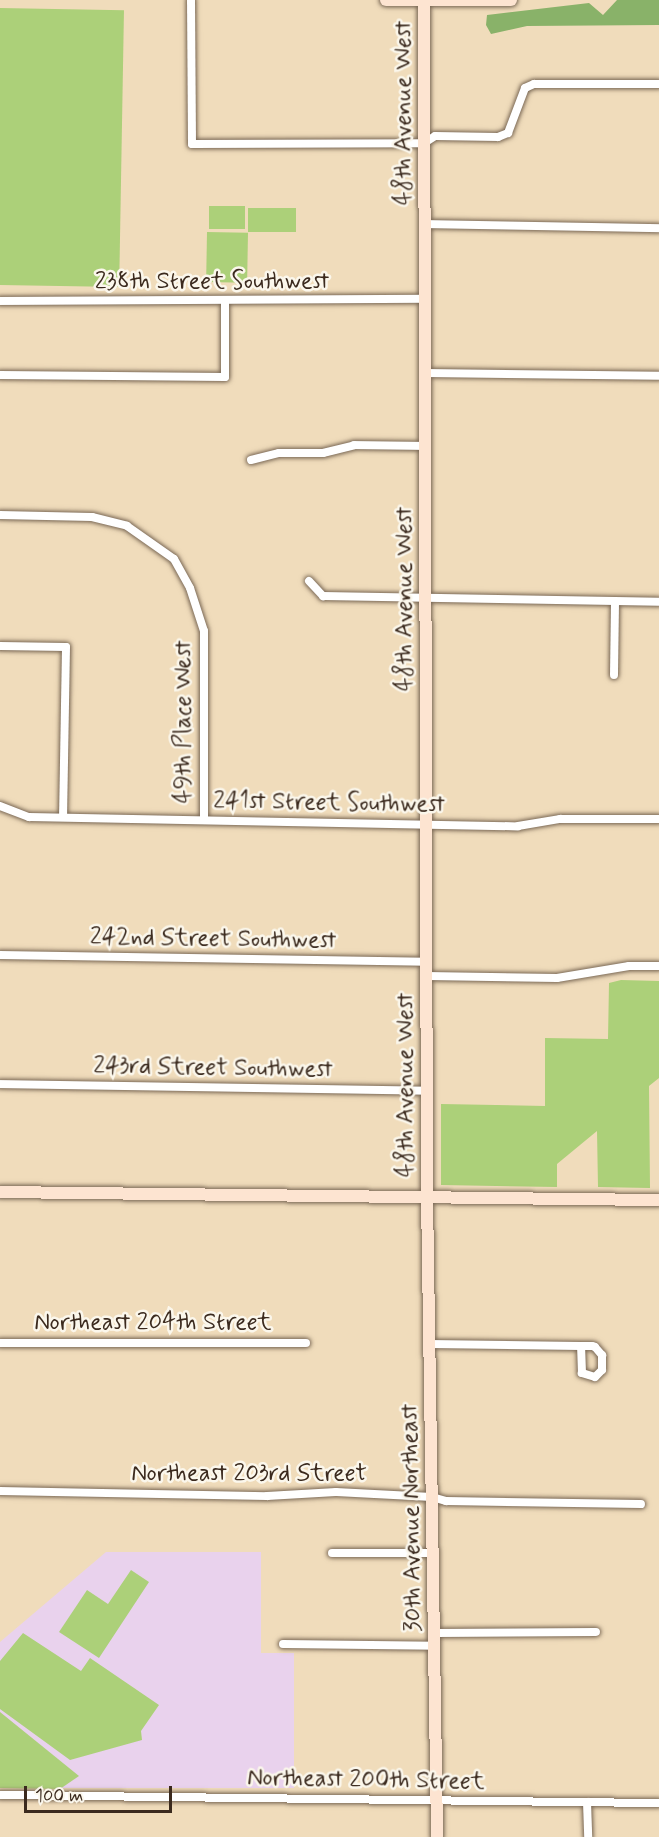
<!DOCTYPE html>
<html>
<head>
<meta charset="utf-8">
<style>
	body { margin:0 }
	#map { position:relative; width:659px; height:1837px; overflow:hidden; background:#f0dcbb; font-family:Mynerve,sans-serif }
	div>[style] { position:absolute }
	.built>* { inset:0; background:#e9d2ed }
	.green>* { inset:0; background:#acd079; transform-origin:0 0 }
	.forest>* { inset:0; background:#89b269 }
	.roads { filter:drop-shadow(0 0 2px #7a6855) drop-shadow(0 0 2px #7a6855) }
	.street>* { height:8px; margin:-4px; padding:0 4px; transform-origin:4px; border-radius:4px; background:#fff }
	.secondary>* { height:12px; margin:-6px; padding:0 6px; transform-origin:6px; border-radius:6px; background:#fde4d1 }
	span { translate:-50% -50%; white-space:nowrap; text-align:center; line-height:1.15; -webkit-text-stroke:5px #fbf7ec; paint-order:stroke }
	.street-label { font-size:24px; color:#3b2a1e }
	.scale { position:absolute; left:24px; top:1786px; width:148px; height:27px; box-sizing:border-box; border:3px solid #3b2a1e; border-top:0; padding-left:8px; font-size:18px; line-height:21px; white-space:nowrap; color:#3b2a1e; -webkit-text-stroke:4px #fbf7ec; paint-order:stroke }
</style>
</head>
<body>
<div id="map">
	<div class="built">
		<i style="clip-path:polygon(106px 1552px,261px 1552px,261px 1653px,294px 1653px,294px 1788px,0 1788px,0 1642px)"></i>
	</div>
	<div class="green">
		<i style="left:0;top:8px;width:124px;height:277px;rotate:1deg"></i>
		<i style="left:209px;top:206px;width:36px;height:23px"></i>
		<i style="left:296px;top:208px;width:24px;height:48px;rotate:90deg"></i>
		<i style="left:207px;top:232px;width:41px;height:50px;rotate:1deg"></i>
		<i style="clip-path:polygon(621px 980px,659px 981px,659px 1078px,649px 1086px,650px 1188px,598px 1187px,597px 1131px,557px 1164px,557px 1187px,441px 1185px,441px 1104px,545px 1106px,545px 1038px,608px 1039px,609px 983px)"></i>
		<i style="clip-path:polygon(131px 1570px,149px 1582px,99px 1658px,59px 1632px,87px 1590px,108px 1604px)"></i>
		<i style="clip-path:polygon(23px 1633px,81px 1671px,90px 1658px,159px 1705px,141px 1731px,142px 1740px,70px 1760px,0 1709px,0 1661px)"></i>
		<i style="clip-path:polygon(0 1712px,79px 1776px,60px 1789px,0 1788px)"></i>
	</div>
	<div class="forest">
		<i style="clip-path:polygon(617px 0,659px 0,659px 25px,527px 26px,491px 34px,486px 25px,487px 15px,589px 3px,603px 15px)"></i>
	</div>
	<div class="roads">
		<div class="street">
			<i style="left:191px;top:0;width:144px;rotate:89.6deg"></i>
			<i style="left:192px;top:144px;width:232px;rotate:-0.2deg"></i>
			<i style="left:424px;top:143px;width:13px;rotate:-32deg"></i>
			<i style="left:435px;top:136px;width:63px;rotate:0.9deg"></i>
			<i style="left:498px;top:137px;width:11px;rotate:-22deg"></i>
			<i style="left:508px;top:133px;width:48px;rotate:-69.3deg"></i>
			<i style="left:525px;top:88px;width:10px;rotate:-24deg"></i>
			<i style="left:534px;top:84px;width:125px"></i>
			<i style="left:426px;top:224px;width:233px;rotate:1deg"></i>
			<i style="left:0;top:301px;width:425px;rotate:-0.3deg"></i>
			<i style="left:425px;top:373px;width:234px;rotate:0.7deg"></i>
			<i style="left:0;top:375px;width:225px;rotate:0.5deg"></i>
			<i style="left:225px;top:377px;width:74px;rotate:-90deg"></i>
			<i style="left:251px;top:460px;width:29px;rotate:-14deg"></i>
			<i style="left:279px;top:453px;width:44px"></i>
			<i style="left:323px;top:453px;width:32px;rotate:-14deg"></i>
			<i style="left:354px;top:445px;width:72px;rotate:0.8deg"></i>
			<i style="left:0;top:515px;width:92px;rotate:1.2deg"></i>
			<i style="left:92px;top:517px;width:36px;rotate:14deg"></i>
			<i style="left:127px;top:526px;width:57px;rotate:35.1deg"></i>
			<i style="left:174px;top:559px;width:33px;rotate:61deg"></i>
			<i style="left:190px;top:588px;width:45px;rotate:72deg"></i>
			<i style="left:204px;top:631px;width:189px;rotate:90deg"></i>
			<i style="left:309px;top:581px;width:21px;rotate:47deg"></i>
			<i style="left:323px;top:596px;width:336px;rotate:1deg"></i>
			<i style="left:0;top:646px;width:66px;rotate:0.9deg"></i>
			<i style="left:66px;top:647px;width:170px;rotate:91deg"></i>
			<i style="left:614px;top:675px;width:73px;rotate:-89.2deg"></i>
			<i style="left:0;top:806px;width:31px;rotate:21deg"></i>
			<i style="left:29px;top:817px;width:489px;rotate:1.1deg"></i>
			<i style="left:518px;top:826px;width:43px;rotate:-9.5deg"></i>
			<i style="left:560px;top:819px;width:99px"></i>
			<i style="left:0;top:955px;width:426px;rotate:0.9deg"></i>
			<i style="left:427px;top:976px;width:130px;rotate:0.9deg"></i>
			<i style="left:557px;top:978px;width:73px;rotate:-9.5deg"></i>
			<i style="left:629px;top:966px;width:30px"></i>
			<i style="left:0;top:1084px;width:426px;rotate:0.9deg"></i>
			<i style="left:0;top:1343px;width:306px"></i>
			<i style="left:429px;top:1344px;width:152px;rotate:0.8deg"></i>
			<i style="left:581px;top:1346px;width:11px"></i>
			<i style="left:592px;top:1346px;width:3px;rotate:18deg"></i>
			<i style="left:595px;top:1347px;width:11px;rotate:49deg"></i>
			<i style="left:602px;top:1355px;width:15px;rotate:90deg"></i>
			<i style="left:602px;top:1370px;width:10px;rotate:135deg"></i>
			<i style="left:595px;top:1377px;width:14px;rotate:-163deg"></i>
			<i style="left:582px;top:1373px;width:27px;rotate:-92deg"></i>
			<i style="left:0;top:1491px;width:267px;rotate:1.1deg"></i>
			<i style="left:267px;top:1496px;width:69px;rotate:-3.3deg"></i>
			<i style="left:336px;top:1492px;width:96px;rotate:3deg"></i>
			<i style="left:432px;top:1497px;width:15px;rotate:16deg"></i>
			<i style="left:446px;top:1501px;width:195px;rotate:0.9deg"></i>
			<i style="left:332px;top:1553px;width:102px"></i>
			<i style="left:436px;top:1633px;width:160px;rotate:-0.4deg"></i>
			<i style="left:283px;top:1644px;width:153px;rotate:0.7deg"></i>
			<i style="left:0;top:1795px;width:659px;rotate:0.7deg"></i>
			<i style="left:587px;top:1802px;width:35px;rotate:88deg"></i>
		</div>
		<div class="secondary">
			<i style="left:386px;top:0;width:125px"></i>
			<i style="left:424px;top:0;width:1197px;rotate:89.86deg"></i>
			<i style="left:427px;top:1197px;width:640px;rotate:89.1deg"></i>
			<i style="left:0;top:1192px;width:659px;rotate:0.7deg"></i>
		</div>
	</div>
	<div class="street-label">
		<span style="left:404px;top:113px;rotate:-90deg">48th Avenue West</span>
		<span style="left:212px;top:282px">238th Street Southwest</span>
		<span style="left:405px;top:599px;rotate:-90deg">48th Avenue West</span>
		<span style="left:184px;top:722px;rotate:-90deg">49th Place West</span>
		<span style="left:329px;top:803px;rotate:1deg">241st Street Southwest</span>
		<span style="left:213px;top:939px;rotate:1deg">242nd Street Southwest</span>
		<span style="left:213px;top:1068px;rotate:1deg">243rd Street Southwest</span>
		<span style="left:406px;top:1085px;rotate:-90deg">48th Avenue West</span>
		<span style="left:153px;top:1323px">Northeast 204th Street</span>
		<span style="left:249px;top:1474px">Northeast 203rd Street</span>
		<span style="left:412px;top:1518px;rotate:-91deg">30th Avenue Northeast</span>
		<span style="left:366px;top:1780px;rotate:1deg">Northeast 200th Street</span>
	</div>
	<div class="scale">100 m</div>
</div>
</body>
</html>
